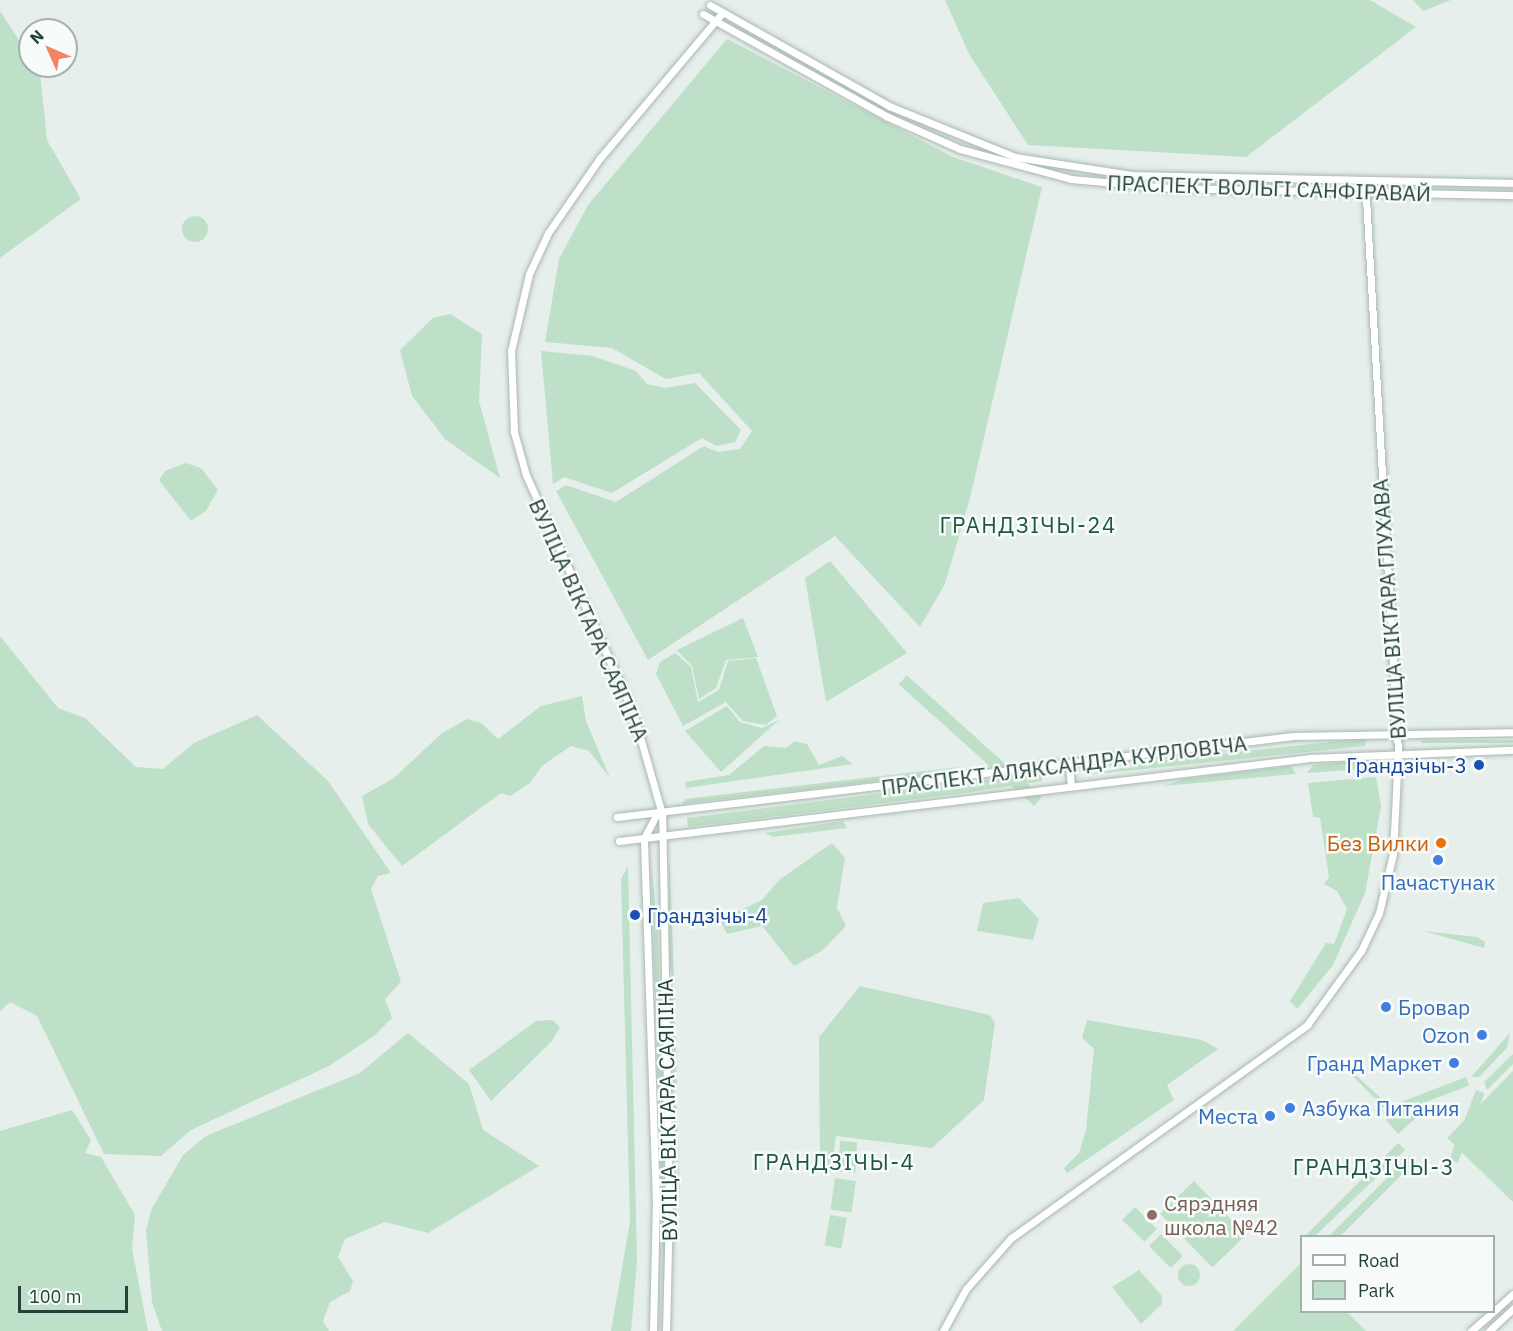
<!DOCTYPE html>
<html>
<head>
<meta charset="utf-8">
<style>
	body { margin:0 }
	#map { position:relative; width:1513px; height:1331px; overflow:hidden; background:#e6efeb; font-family:"IBM Plex Sans",sans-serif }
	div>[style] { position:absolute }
	.green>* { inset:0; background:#bfe0c8; transform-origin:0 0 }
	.round { border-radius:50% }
	.roads { filter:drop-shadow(0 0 2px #a8b8b2) drop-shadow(0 0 2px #a8b8b2) }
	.minor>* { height:7px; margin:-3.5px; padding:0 3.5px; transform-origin:3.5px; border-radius:3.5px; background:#fff }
	.dots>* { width:16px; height:16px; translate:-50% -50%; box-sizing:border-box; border:3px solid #f7fbf9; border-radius:50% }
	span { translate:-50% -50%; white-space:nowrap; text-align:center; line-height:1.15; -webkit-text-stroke:5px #f7fbf9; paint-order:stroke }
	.street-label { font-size:21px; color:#24423a }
	.transit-label { font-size:21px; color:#164399 }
	.right { translate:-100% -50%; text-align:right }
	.left { translate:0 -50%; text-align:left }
	.food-label { font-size:21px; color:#c56008 }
	.shop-label { font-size:21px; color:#366cbe }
	.education-label { font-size:21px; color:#785e54 }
	.neighbourhood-label { font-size:22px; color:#1f5548; letter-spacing:1.5px }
	.legend { position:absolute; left:1300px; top:1235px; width:195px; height:78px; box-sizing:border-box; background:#f7fbf9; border:2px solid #a3b1ad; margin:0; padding:8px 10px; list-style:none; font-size:18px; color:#24423a }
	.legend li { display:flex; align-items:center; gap:12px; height:30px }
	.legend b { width:30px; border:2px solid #a3b1ad }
	.north { position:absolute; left:18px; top:18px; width:60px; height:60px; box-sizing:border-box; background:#f7fbf9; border:2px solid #a3b1ad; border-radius:50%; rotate:315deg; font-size:16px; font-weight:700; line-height:24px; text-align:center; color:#24423a }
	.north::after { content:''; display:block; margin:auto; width:21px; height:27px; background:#f4845f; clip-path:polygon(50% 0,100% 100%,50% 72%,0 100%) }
	.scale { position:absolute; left:18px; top:1286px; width:110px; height:27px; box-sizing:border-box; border:3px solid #24423a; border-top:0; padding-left:8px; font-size:18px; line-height:21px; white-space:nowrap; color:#24423a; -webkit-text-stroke:4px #f7fbf9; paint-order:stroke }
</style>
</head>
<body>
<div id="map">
	<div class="green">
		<i style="clip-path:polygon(945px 0,1370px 0,1416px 27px,1246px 157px,1028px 145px,969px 54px)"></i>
		<i style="clip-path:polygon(1413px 0,1451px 0,1423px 11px)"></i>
		<i style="clip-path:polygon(0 11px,30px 57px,30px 66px,40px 72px,47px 140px,81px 199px,0 258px)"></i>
		<i style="clip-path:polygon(727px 39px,953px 157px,1042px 187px,970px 498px,945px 584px,920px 627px,835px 536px,648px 660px,556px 491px,566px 485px,616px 502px,704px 446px,718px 452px,740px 449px,752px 431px,699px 373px,666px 379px,612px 348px,545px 342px,559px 259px,588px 205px)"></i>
		<i class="round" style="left:182px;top:216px;width:26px;height:26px"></i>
		<i style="clip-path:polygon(450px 314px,482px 334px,479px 401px,500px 478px,446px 440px,412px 396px,400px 350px,433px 318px)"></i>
		<i style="clip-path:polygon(541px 351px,593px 356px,636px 371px,647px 384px,665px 388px,695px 383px,741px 430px,735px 442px,716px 446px,702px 438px,612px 493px,564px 477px,553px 484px)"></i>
		<i style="clip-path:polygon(186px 463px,201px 468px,218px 490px,206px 511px,191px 521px,159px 480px,165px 471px)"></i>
		<i style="clip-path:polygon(830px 561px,907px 653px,826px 702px,805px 578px)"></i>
		<i style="clip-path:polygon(743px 618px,758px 657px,726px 660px,716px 688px,699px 699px,692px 666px,677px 650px)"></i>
		<i style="clip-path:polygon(0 636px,58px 708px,85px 718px,136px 767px,163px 769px,194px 743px,257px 715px,328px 781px,391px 873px,378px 876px,371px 889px,401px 982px,385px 999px,392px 1018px,375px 1035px,329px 1066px,191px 1130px,161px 1156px,104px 1154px,37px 1016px,10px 1002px,0 1011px)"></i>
		<i style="clip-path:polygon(675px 653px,691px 667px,698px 702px,719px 690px,728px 661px,756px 658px,777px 716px,766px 725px,743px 721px,726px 702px,683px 726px,656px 674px,660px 662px)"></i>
		<i style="clip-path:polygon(582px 696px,586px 721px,610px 778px,589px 751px,571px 746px,543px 765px,530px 783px,510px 796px,501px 793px,402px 866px,368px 824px,362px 796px,394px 778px,442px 733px,467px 719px,481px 723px,498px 739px,541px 706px)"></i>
		<i style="clip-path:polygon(727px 706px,740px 722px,762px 728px,779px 720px,721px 772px,685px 731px)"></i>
		<i style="clip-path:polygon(1366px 738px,1365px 746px,1086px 775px,1156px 761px)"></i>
		<i style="left:1421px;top:740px;width:92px;height:3px"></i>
		<i style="clip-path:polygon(795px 741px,807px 744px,819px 765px,842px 756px,853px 764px,686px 788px,685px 782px,729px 775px,764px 746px,786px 748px)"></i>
		<i style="clip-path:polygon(1367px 760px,1362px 769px,1307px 773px,1313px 765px)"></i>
		<i style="clip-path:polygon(1291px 766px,1296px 774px,1163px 786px,1184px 779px)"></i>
		<i style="clip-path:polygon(959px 767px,936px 774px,682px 804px,685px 799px)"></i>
		<i style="clip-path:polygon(1041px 773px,1042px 781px,965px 793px,688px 827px,687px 818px)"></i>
		<i style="clip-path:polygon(1376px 777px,1381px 806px,1365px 893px,1333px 965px,1297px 1009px,1290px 1001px,1326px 943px,1334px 944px,1347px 909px,1337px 891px,1324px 884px,1329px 877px,1320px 818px,1313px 817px,1308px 783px)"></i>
		<i style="left:1042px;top:797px;width:12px;height:182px;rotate:132deg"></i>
		<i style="clip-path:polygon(843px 821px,847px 828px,773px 837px,765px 833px)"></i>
		<i style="clip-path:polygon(832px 843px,845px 858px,837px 908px,846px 926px,822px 951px,794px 966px,762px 926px,727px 934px,720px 920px,762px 900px,779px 880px)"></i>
		<i style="clip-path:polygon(651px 862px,658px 934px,666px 1244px,664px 1283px)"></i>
		<i style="clip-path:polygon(669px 864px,670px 867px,674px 983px,670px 966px)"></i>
		<i style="clip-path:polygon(628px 866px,637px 1261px,631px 1331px,611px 1331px,630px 1222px,621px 879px)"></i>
		<i style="clip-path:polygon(1019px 898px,1039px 919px,1033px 940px,977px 931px,983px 903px)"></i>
		<i style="clip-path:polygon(1423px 931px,1477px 937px,1485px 942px,1484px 948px)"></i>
		<i style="clip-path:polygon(860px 986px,990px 1015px,995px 1023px,984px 1100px,932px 1148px,836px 1136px,831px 1172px,820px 1170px,819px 1037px)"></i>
		<i style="clip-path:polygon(675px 996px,677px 1091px,674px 1091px,669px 999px)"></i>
		<i style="clip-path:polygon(552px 1020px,560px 1027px,552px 1041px,491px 1101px,469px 1070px,536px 1021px)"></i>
		<i style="clip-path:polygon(1087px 1020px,1202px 1040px,1218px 1049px,1167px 1085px,1174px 1100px,1067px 1173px,1064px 1168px,1079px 1153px,1086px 1130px,1094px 1049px,1082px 1038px)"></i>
		<i style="clip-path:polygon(408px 1033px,469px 1084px,483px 1130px,539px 1166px,428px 1233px,385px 1222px,345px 1239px,338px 1257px,353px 1281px,350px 1291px,330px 1302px,323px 1321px,329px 1331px,162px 1331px,152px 1302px,146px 1230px,152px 1208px,183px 1155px,206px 1136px,360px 1073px)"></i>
		<i style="clip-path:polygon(1510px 1033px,1507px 1048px,1479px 1077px,1471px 1077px)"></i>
		<i style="clip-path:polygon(1513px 1054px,1513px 1064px,1487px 1090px,1484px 1082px)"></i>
		<i style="clip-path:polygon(1342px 1062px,1388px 1105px,1387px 1111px,1346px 1069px)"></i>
		<i style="clip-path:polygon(1513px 1071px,1513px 1202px,1447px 1138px)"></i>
		<i style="left:1466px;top:1077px;width:9px;height:78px;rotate:69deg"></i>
		<i style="left:1476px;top:1090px;width:9px;height:75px;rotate:21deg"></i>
		<i style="clip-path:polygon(1404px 1102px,1416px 1118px,1398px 1134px,1386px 1120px)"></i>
		<i style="clip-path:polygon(677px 1105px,680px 1196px,672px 1108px)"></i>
		<i style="clip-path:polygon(72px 1110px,91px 1140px,85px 1153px,101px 1157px,135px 1215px,132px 1248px,148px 1331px,0 1331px,0 1131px)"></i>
		<i style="left:840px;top:1141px;width:17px;height:31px;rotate:3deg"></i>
		<i style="clip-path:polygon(1398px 1143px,1405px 1150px,1315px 1236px,1305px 1236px)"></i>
		<i style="left:1410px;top:1155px;width:8px;height:116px;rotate:45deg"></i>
		<i style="left:835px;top:1178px;width:21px;height:32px;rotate:8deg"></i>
		<i style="left:1194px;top:1181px;width:75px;height:47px;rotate:46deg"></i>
		<i style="left:1135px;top:1207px;width:31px;height:18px;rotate:45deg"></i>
		<i style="left:830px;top:1215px;width:17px;height:31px;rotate:10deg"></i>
		<i style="left:1161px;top:1234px;width:31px;height:17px;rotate:45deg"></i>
		<i class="round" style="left:1178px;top:1264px;width:22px;height:22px"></i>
		<i style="clip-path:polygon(1300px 1264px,1302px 1312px,1347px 1312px,1366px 1331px,1233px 1331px)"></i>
		<i style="clip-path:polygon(1139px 1270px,1162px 1296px,1162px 1304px,1141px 1324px,1112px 1287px)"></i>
	</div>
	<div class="roads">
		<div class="minor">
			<i style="left:710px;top:5px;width:206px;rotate:29.4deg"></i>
			<i style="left:889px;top:106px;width:136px;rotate:22deg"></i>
			<i style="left:1015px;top:157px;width:118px;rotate:8.7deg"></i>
			<i style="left:1132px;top:175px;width:381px;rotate:1.2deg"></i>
			<i style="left:703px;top:14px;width:210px;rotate:29.1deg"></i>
			<i style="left:886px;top:116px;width:81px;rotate:24deg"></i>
			<i style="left:960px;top:149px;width:115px;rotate:15.1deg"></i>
			<i style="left:1071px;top:179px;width:99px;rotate:5.2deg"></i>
			<i style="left:1170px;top:188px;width:343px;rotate:1.2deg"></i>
			<i style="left:1069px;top:764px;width:22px;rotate:85deg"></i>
			<i style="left:617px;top:817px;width:681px;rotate:-6.83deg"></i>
			<i style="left:1293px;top:736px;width:220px;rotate:-1deg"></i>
			<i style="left:619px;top:841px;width:696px;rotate:-6.85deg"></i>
			<i style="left:1310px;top:758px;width:203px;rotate:-2.3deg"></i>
			<i style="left:1494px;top:1311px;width:25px;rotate:-42deg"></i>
			<i style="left:653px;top:1331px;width:128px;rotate:-88.7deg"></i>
			<i style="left:656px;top:1203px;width:365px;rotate:-91.9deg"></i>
			<i style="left:644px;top:838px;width:26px;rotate:-62deg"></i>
			<i style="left:666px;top:1331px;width:126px;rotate:-88.6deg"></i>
			<i style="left:669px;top:1205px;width:391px;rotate:-91deg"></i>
			<i style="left:662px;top:814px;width:106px;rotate:-105.9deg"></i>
			<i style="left:633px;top:712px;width:260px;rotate:-114.3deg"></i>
			<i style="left:526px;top:475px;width:45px;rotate:-105.6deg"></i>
			<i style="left:514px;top:432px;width:81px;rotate:-92.1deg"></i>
			<i style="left:511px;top:351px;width:79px;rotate:-76.8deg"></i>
			<i style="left:529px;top:274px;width:45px;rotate:-65.1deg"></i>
			<i style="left:548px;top:233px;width:91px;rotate:-55.3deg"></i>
			<i style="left:600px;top:158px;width:189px;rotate:-49.9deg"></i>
			<i style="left:943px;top:1331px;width:48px;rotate:-61.3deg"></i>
			<i style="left:966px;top:1289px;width:68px;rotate:-48.6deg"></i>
			<i style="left:1011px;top:1238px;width:365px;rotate:-35.7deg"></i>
			<i style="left:1307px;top:1025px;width:92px;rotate:-53.9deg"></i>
			<i style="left:1361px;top:951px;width:42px;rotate:-64.7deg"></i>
			<i style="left:1379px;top:913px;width:61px;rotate:-76.7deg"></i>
			<i style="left:1393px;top:854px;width:103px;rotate:-87.2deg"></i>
			<i style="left:1398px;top:751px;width:571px;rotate:-93.31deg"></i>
			<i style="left:1471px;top:1331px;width:29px;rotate:-41deg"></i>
			<i style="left:1489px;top:1331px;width:33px;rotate:-43deg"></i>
		</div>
	</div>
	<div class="dots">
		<i style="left:1479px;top:765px;background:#1a4fb4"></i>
		<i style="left:1441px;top:843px;background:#e8710a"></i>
		<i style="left:1438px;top:860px;background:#3f7fe0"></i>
		<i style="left:635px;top:915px;background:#1a4fb4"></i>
		<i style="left:1386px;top:1007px;background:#3f7fe0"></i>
		<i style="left:1482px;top:1035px;background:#3f7fe0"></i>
		<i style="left:1454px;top:1063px;background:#3f7fe0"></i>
		<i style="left:1290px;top:1108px;background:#3f7fe0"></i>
		<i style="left:1270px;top:1116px;background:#3f7fe0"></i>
		<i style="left:1152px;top:1215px;background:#8d6e63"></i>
	</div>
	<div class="street-label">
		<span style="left:1269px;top:188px;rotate:2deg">ПРАСПЕКТ ВОЛЬГІ САНФІРАВАЙ</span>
		<span style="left:1389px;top:609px;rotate:-94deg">ВУЛІЦА ВІКТАРА ГЛУХАВА</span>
		<span style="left:589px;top:620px;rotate:66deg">ВУЛІЦА ВІКТАРА САЯПІНА</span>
		<span style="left:1064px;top:765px;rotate:-7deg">ПРАСПЕКТ АЛЯКСАНДРА КУРЛОВІЧА</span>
		<span style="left:667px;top:1110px;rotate:-91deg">ВУЛІЦА ВІКТАРА САЯПІНА</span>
	</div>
	<div class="transit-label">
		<span class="right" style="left:1467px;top:765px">Грандзічы-3</span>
		<span class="left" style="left:647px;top:915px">Грандзічы-4</span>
	</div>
	<div class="food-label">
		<span class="right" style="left:1429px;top:843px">Без Вилки</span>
	</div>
	<div class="shop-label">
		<span style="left:1438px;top:882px">Пачастунак</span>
		<span class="left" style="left:1398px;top:1007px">Бровар</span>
		<span class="right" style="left:1470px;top:1035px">Ozon</span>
		<span class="right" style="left:1442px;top:1063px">Гранд Маркет</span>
		<span class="left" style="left:1302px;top:1108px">Азбука Питания</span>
		<span class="right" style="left:1258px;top:1116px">Места</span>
	</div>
	<div class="education-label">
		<span class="left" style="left:1164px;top:1215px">Сярэдняя<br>школа №42</span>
	</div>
	<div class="neighbourhood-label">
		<span style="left:1028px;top:525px">ГРАНДЗІЧЫ-24</span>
		<span style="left:834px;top:1162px">ГРАНДЗІЧЫ-4</span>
		<span style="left:1374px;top:1167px">ГРАНДЗІЧЫ-3</span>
	</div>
	<ul class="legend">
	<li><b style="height:8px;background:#fff"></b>Road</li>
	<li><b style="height:16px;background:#bfe0c8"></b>Park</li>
	</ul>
	<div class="north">N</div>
	<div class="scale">100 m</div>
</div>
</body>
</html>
